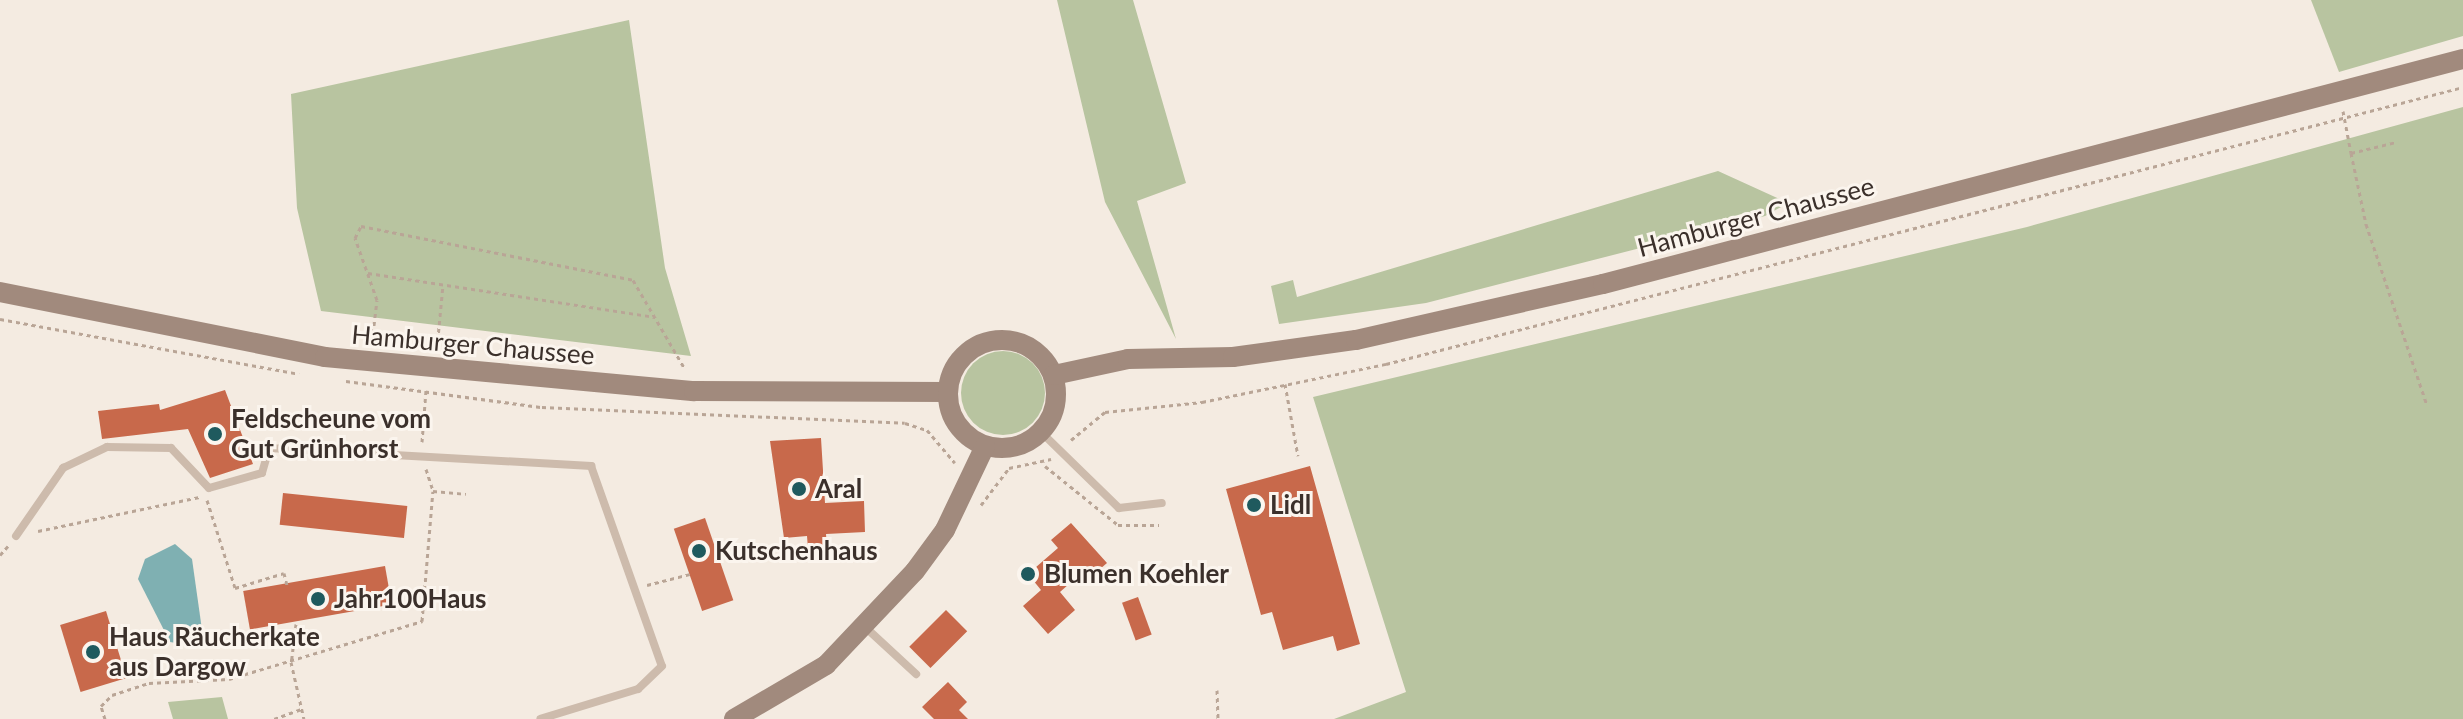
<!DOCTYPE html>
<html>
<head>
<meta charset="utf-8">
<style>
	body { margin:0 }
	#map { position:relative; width:2463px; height:719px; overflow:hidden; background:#f4ebe1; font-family:Lato,sans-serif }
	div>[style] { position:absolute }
	.green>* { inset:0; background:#b8c4a0 }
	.round { border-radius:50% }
	.water>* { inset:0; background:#7fb0b2 }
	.building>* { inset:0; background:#c8694b; transform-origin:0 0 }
	.path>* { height:3px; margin-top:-1.5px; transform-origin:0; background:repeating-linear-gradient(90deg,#b9a596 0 4px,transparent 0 8px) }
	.lane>* { height:8px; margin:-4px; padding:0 4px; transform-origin:4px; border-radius:4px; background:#cdbbac }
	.secondary>* { height:20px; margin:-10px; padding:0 10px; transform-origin:10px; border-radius:10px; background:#a18a7d }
	.secondary>.ring { margin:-10px; padding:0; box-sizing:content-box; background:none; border:20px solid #a18a7d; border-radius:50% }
	.dots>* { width:22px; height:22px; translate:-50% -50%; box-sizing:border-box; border:4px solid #fbf5ee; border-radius:50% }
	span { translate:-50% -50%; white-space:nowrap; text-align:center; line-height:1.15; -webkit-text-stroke:6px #fbf5ee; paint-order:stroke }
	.street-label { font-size:26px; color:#3b302b }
	.poi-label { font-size:26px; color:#3b302b; font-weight:700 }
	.left { translate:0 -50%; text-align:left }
</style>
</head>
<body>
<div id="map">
	<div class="green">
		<i style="clip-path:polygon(1057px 0,1133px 0,1186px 183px,1137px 201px,1176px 339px,1105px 202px)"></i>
		<i style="clip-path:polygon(2311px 0,2463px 0,2463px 36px,2339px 72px)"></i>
		<i style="clip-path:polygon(629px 20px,665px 268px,691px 356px,321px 311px,297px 208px,291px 94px)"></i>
		<i style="clip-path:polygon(2463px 107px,2463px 719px,1334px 719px,1406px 692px,1313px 397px,2027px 227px)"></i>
		<i style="clip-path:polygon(1718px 171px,1788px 203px,1765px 216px,1426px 303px,1279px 324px,1271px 286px,1293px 280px,1297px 297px)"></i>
		<i class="round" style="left:961px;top:351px;width:84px;height:84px"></i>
		<i style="clip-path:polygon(222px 697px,228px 719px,173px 719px,168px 702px)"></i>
	</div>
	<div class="water">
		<i style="clip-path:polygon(175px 544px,192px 559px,203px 637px,194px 646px,170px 642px,138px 579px,145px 559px)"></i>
	</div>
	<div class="building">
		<i style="clip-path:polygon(225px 390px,253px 464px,210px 478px,188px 429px,102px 439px,98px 411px,159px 404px,160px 410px)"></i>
		<i style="clip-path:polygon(821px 438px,825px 503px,864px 501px,865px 532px,826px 534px,827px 548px,808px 549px,807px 536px,784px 538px,770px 441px)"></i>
		<i style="clip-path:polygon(1310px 466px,1360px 644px,1337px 651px,1333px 636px,1283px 650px,1272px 612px,1261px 615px,1226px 489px)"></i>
		<i style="left:283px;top:493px;width:125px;height:32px;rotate:6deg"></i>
		<i style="left:705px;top:518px;width:87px;height:33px;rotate:71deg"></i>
		<i style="clip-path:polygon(1071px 523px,1107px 563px,1093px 575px,1087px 568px,1060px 592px,1075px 610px,1048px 634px,1023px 606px,1041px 590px,1028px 574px,1058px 548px,1051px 540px)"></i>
		<i style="left:385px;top:566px;width:39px;height:144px;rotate:80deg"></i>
		<i style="left:1138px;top:597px;width:40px;height:17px;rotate:70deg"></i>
		<i style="left:946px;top:610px;width:30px;height:52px;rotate:45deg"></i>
		<i style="left:106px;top:611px;width:70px;height:48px;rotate:73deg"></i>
		<i style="clip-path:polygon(948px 682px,967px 702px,959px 710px,968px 719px,934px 719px,922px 707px)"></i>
	</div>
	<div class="path">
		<i style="left:2343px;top:111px;width:43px;rotate:79.2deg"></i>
		<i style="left:2351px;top:153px;width:46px;rotate:-13.7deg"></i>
		<i style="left:2351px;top:153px;width:73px;rotate:78.1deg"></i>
		<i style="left:2366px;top:224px;width:191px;rotate:71.4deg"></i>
		<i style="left:368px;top:273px;width:290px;rotate:8.7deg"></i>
		<i style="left:0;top:319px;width:304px;rotate:10.4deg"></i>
		<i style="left:372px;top:341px;width:41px;rotate:-83deg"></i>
		<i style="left:377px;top:300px;width:66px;rotate:-109.5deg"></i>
		<i style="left:355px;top:238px;width:13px;rotate:-63deg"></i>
		<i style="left:361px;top:226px;width:277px;rotate:11.2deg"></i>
		<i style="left:633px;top:280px;width:103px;rotate:59.7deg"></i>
		<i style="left:437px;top:348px;width:63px;rotate:-84.6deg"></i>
		<i style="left:346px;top:381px;width:198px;rotate:7.6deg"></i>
		<i style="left:542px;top:407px;width:363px;rotate:2.5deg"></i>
		<i style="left:905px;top:423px;width:23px;rotate:18deg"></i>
		<i style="left:927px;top:430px;width:43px;rotate:49.7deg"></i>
		<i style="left:1285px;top:384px;width:73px;rotate:79.8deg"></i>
		<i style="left:1071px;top:440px;width:44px;rotate:-39.5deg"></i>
		<i style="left:1105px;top:412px;width:98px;rotate:-5.9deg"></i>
		<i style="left:1202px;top:402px;width:188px;rotate:-11.7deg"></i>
		<i style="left:1386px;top:364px;width:1112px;rotate:-14.42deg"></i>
		<i style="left:422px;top:442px;width:52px;rotate:-85.6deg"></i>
		<i style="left:1045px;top:466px;width:94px;rotate:38.9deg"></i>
		<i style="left:1118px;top:525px;width:41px"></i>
		<i style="left:426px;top:469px;width:23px;rotate:72deg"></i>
		<i style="left:433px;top:491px;width:33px;rotate:5deg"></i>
		<i style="left:207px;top:500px;width:92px;rotate:72.3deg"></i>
		<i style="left:235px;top:588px;width:51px;rotate:-17deg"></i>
		<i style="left:284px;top:573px;width:12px;rotate:76deg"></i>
		<i style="left:981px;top:505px;width:46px;rotate:-52.9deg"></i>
		<i style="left:1009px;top:468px;width:43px;rotate:-12.1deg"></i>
		<i style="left:38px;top:531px;width:165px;rotate:-11.9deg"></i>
		<i style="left:0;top:555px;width:12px;rotate:-48deg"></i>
		<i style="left:647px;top:585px;width:44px;rotate:-14.3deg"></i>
		<i style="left:296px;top:624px;width:38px;rotate:97deg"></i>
		<i style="left:291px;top:662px;width:58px;rotate:77.2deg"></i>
		<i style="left:1217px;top:690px;width:29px;rotate:88deg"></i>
		<i style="left:105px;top:719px;width:14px;rotate:-107deg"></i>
		<i style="left:101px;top:706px;width:16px;rotate:-45deg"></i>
		<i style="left:112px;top:695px;width:39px;rotate:-18deg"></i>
		<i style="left:149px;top:683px;width:80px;rotate:-2.9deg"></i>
		<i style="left:229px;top:679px;width:202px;rotate:-16.7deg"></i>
		<i style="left:422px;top:621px;width:130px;rotate:-85.2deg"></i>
		<i style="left:274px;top:719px;width:30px;rotate:-20deg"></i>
	</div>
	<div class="lane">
		<i style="left:1041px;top:432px;width:109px;rotate:44.3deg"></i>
		<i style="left:1119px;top:508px;width:43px;rotate:-6.6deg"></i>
		<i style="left:16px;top:536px;width:83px;rotate:-55.3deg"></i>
		<i style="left:63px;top:468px;width:49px;rotate:-25.5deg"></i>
		<i style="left:107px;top:447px;width:64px;rotate:0.9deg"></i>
		<i style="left:171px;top:448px;width:55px;rotate:46.5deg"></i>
		<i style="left:209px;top:488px;width:55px;rotate:-15.8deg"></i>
		<i style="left:262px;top:473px;width:26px;rotate:-74deg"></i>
		<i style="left:269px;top:448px;width:323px;rotate:3.2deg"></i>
		<i style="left:591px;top:466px;width:212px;rotate:70.5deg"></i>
		<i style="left:662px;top:666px;width:33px;rotate:136deg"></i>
		<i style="left:638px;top:689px;width:102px;rotate:163deg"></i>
		<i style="left:864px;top:626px;width:71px;rotate:42.7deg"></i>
	</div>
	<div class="secondary">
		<i style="left:0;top:292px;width:331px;rotate:11.3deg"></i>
		<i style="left:325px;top:357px;width:371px;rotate:5.3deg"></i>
		<i style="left:694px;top:391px;width:253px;rotate:0.2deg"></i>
		<i class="ring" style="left:948px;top:340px;width:88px;height:88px"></i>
		<i style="left:1054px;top:375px;width:76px;rotate:-12.2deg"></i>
		<i style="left:1128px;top:359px;width:105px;rotate:-1.1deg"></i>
		<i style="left:1233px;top:357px;width:124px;rotate:-7.9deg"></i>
		<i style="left:1356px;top:340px;width:253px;rotate:-12.8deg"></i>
		<i style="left:1603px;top:284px;width:889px;rotate:-14.66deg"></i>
		<i style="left:734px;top:719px;width:107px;rotate:-30.4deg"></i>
		<i style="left:826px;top:665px;width:129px;rotate:-46.6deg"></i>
		<i style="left:915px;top:571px;width:51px;rotate:-53.8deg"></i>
		<i style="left:945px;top:530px;width:93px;rotate:-64.5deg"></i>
	</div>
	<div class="dots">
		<i style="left:215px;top:434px;background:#1f5a5e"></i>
		<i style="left:799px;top:489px;background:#1f5a5e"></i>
		<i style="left:1254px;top:505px;background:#1f5a5e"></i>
		<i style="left:699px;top:551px;background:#1f5a5e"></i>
		<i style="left:1028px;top:574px;background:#1f5a5e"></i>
		<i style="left:318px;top:599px;background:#1f5a5e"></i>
		<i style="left:93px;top:652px;background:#1f5a5e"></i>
	</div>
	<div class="street-label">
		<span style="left:1756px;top:217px;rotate:-15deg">Hamburger Chaussee</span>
		<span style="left:473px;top:345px;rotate:5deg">Hamburger Chaussee</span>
	</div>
	<div class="poi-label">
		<span class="left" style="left:231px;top:434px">Feldscheune vom<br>Gut Grünhorst</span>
		<span class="left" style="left:815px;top:489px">Aral</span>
		<span class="left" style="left:1270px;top:505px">Lidl</span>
		<span class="left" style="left:715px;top:551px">Kutschenhaus</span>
		<span class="left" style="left:1044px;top:574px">Blumen Koehler</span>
		<span class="left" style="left:334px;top:599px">Jahr100Haus</span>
		<span class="left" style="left:109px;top:652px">Haus Räucherkate<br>aus Dargow</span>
	</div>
</div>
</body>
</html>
